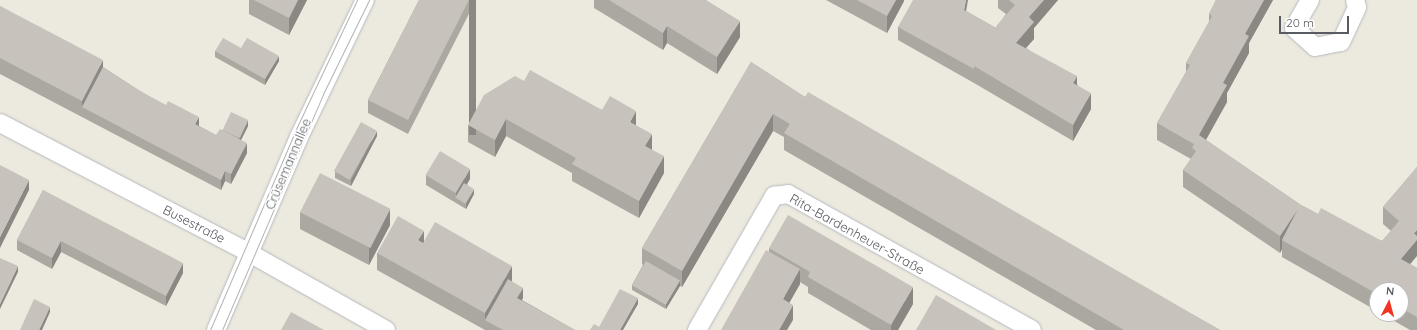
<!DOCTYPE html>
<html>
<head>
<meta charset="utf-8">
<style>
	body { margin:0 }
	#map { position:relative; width:1417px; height:330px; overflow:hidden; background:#ece9de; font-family:Quicksand,sans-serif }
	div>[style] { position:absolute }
	.roads { filter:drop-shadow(0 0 1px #b7b9bf) drop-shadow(0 0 1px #b7b9bf) }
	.street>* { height:18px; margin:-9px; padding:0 9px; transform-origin:9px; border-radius:9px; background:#fff }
	.tram>* { height:1px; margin:-0.5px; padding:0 0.5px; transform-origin:0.5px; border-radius:0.5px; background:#b1b2b2 }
	.wall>* { inset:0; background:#aba8a2 }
	.shaded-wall>* { inset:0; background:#8b8884; transform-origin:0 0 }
	.building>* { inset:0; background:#c7c3bc; transform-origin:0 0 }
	span { translate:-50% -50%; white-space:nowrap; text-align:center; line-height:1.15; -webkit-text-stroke:3.5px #fff; paint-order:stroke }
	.street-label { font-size:13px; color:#585b61 }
	.north { position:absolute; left:1369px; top:282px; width:40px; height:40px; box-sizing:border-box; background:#fff; border:1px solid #bcbdc0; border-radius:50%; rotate:6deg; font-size:11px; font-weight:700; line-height:16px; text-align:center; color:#585b61 }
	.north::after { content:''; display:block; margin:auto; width:14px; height:18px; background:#ef3521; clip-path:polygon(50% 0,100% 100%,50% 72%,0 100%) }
	.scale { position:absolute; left:1279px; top:16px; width:70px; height:18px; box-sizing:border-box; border:2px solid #585b61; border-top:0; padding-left:5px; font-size:12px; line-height:14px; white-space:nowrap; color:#585b61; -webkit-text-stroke:3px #fff; paint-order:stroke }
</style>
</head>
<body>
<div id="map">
	<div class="roads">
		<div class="street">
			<i style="left:1310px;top:0;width:32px;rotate:120deg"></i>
			<i style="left:1294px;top:28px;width:28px;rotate:42deg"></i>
			<i style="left:1315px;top:47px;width:26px;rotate:-11deg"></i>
			<i style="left:1341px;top:42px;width:38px;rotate:-65deg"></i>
			<i style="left:1357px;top:7px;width:7px;rotate:-106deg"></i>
			<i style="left:0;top:123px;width:275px;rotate:27.5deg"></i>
			<i style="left:244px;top:250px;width:163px;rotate:29.4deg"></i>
			<i style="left:216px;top:330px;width:210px;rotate:-66.7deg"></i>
			<i style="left:299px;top:137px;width:152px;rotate:-64.3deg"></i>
			<i style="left:697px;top:330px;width:155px;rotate:-60.1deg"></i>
			<i style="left:774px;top:196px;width:14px;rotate:-8deg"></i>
			<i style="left:788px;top:194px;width:279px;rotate:29.1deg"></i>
		</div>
	</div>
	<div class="tram">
		<i style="left:210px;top:330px;width:219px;rotate:-66.8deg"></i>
		<i style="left:296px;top:129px;width:143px;rotate:-64.7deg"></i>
		<i style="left:222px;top:330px;width:257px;rotate:-66.8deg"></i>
		<i style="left:323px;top:94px;width:105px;rotate:-63.9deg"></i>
	</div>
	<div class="wall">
		<i style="clip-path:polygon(249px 0,307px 0,289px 35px,249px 14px)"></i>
		<i style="clip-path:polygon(419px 0,476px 0,408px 134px,368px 113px,368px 100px)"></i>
		<i style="clip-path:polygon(594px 0,706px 0,740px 37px,717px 74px,667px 43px,663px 50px,594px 8px)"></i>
		<i style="clip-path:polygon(826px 0,904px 0,904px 1px,887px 33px)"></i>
		<i style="clip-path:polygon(998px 0,1058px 0,1034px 28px,1034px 39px,1026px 48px,1077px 84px,1091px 109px,1073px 141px,974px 83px,898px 40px,898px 27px,966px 11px,996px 28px,1006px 14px,998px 8px)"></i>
		<i style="clip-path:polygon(1216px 0,1273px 0,1249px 43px,1249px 53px,1227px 93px,1227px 102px,1206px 140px,1301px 205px,1318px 214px,1382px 241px,1391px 231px,1383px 224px,1383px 207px,1417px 167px,1410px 264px,1417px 268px,1417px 330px,1410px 330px,1382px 314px,1401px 314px,1401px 290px,1377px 290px,1377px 311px,1282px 257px,1282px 249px,1280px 253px,1183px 187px,1183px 170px,1191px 159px,1157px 140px,1157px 123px,1186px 72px,1186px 63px,1209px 22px,1209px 14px)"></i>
		<i style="clip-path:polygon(0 6px,103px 67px,140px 91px,199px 126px,216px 135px,222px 130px,248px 126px,241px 140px,247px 153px,231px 184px,225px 181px,221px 190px,0 74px)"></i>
		<i style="clip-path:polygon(241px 48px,279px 61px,265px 85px,215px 57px,215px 51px)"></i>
		<i style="clip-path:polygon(751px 62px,805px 97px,1220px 330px,1096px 330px,784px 150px,784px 137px,773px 131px,682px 287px,680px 286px,666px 309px,632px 290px,632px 285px,643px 265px,642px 264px,642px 248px)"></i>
		<i style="clip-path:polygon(524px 81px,602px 110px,636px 126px,652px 149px,664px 173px,639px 218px,572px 181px,572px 173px,506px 136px,495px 157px,468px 142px,468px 125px)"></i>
		<i style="clip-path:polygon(377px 136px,351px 186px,335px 178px,335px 172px)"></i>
		<i style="clip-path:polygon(426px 175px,470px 179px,467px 184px,474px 194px,466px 209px,426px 185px)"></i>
		<i style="clip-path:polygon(43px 190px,183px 273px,166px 306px,61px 252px,52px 269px,17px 250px,17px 240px)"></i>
		<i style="clip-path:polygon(300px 212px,390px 225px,369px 265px,300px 229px)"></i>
		<i style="clip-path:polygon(424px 242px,512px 282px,523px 298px,522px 300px,575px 330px,485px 330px,377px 270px,377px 253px)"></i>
		<i style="clip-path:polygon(769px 248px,913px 304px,898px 330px,871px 330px,808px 293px,808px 287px,800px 282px,800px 284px,789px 303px,793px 320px,769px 252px)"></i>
	</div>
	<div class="shaded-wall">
		<i style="clip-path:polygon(298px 0,307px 0,289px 35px,289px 18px)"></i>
		<i style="left:469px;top:0;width:7px;height:135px"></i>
		<i style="clip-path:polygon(896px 0,904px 0,904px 1px,887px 33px,887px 16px)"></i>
		<i style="clip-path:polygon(966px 0,968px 0,964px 23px,964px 10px)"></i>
		<i style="clip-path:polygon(1044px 0,1058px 0,1034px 28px,1034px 39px,1016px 59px,1016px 43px,1029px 17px)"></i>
		<i style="clip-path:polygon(1264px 0,1273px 0,1249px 43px,1249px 53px,1227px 93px,1227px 102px,1199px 152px,1199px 135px,1245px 34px)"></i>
		<i style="clip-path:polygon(740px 21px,740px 37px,717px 74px,717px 57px)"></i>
		<i style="clip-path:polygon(667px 26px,667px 43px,663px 50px,663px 33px)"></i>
		<i style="clip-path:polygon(279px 56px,279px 61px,265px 85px,265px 79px)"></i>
		<i style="clip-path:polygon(103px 60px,103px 77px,82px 107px,82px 101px)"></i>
		<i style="clip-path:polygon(1077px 76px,1077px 93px,1073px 83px)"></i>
		<i style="clip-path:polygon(1091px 93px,1091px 109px,1073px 141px,1073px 125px)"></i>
		<i style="clip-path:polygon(636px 111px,636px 128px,630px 122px)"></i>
		<i style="clip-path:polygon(773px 114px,773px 131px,682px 287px,682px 271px)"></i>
		<i style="clip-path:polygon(199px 117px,199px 127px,195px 124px)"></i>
		<i style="clip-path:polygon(506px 119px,506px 136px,495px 157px,495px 140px)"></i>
		<i style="clip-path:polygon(248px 120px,248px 126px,237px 148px,237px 142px)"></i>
		<i style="clip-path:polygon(377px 131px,377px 136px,351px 186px,351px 180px)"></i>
		<i style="clip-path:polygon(652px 134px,652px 151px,645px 146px)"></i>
		<i style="clip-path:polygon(247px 143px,247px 153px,231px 184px,231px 174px)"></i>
		<i style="clip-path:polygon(664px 156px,664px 173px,639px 218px,639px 201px)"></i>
		<i style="clip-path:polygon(470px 169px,470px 179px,458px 199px,456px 198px,456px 193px)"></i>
		<i style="clip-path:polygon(225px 171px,225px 181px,221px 190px,221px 180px)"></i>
		<i style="clip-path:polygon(29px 180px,29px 190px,0 248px,0 237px)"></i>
		<i style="clip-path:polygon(474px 189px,474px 194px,466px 209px,466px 203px)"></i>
		<i style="clip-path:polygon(390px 209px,390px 225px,369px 265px,369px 248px)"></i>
		<i style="clip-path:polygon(1298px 209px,1282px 240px,1282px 249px,1280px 253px,1280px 236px)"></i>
		<i style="clip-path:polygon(1417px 230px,1417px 256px,1401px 275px,1401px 259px,1414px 233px)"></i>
		<i style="clip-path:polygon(424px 231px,424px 247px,418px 240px)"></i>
		<i style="clip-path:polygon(61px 241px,61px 252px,52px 269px,52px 258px)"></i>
		<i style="clip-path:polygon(183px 263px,183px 273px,166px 306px,166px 296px)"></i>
		<i style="clip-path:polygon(18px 266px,18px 272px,0 309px,0 304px)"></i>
		<i style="clip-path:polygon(512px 266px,512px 282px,485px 320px,485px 313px)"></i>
		<i style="clip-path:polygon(800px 269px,800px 284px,783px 314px,783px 299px)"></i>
		<i style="clip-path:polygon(680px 281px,680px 286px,666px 309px,666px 304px)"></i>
		<i style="clip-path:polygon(913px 287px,913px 304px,898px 330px,891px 330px,891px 325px)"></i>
		<i style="clip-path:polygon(523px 288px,523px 298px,517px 308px,517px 298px)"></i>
		<i style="clip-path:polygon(638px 298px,638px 304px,623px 330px,620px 330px)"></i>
		<i style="clip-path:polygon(793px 305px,793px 320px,787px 330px,779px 330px)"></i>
		<i style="clip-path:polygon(50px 307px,50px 312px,42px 330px,39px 330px)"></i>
	</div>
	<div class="building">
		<i style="clip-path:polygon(254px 0,298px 0,289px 18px)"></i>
		<i style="clip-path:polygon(419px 0,469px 0,408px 120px,368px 100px)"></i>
		<i style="clip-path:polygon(609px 0,706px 0,740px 21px,717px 57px,667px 26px,663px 33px)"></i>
		<i style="clip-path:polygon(857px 0,896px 0,887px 16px)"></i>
		<i style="clip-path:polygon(913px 0,966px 0,964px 10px,996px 28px,974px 66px,974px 69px,898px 27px)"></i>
		<i style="clip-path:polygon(1009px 0,1044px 0,1029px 17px,1034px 22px,1016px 43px,1077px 76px,1073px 83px,1091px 93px,1073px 125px,974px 66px,997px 25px,1015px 5px)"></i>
		<i style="clip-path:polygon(1216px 0,1264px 0,1245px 34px,1249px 36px,1223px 83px,1227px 85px,1199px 135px,1301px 205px,1318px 214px,1321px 208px,1382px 241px,1399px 221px,1383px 207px,1417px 167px,1417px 230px,1414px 233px,1417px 236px,1417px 240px,1401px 259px,1417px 268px,1417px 317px,1401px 308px,1401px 290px,1377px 290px,1377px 294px,1282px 240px,1298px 209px,1280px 236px,1183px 170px,1196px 151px,1192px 148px,1194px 144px,1157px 123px,1190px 65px,1186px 63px,1212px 16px,1209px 14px)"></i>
		<i style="clip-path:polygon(0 6px,103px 60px,82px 101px,0 58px)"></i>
		<i style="clip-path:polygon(223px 38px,241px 48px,247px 38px,279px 56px,265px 79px,215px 51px)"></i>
		<i style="clip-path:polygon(751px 62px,805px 97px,808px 92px,1220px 330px,1124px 330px,784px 133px,790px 124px,773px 114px,682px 271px,642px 248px)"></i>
		<i style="clip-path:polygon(103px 67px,140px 91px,166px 105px,168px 101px,199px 117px,195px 124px,216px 135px,220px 129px,247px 143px,231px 174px,225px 171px,221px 180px,82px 107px)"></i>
		<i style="clip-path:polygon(530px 70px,602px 110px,610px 96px,636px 111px,630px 122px,652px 134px,645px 146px,664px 156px,639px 201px,572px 164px,576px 158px,506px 119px,495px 140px,468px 125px,484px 95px,515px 76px,524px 81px)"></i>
		<i style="left:231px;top:112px;width:19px;height:20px;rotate:25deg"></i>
		<i style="left:361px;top:122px;width:18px;height:56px;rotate:29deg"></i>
		<i style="left:440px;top:151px;width:35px;height:28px;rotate:31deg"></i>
		<i style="clip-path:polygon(0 165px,29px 180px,0 237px)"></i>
		<i style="left:320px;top:173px;width:79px;height:44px;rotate:27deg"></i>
		<i style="left:464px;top:183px;width:12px;height:17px;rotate:31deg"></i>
		<i style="clip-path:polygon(43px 190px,183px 263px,166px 296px,61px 241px,52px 258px,17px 240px)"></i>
		<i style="clip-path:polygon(788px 215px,913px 287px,891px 325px,808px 277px,810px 272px,769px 248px)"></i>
		<i style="clip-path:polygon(398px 216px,424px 231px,418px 240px,423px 243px,435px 222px,512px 266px,485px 313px,377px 253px)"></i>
		<i style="clip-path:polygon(766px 250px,800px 269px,783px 299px,793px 305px,779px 330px,721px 330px)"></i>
		<i style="clip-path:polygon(0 258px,18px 266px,0 304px)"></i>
		<i style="left:646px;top:261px;width:39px;height:28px;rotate:30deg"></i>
		<i style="clip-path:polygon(508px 279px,523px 288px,517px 298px,575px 330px,503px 330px,485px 320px)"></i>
		<i style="clip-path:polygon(620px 289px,638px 298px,620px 330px,605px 330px,599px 327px)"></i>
		<i style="clip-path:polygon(936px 295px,996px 330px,916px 330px)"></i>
		<i style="clip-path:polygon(34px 299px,50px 307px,39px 330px,20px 330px)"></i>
		<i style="clip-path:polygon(291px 312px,324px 330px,281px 330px)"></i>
		<i style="clip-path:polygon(594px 324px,605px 330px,590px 330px)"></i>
	</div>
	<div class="street-label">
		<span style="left:288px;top:164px;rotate:-67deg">Crüsemannallee</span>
		<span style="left:194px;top:224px;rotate:27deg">Busestraße</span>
		<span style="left:857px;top:234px;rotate:29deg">Rita-Bardenheuer-Straße</span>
	</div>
	<div class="north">N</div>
	<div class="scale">20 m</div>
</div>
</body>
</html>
